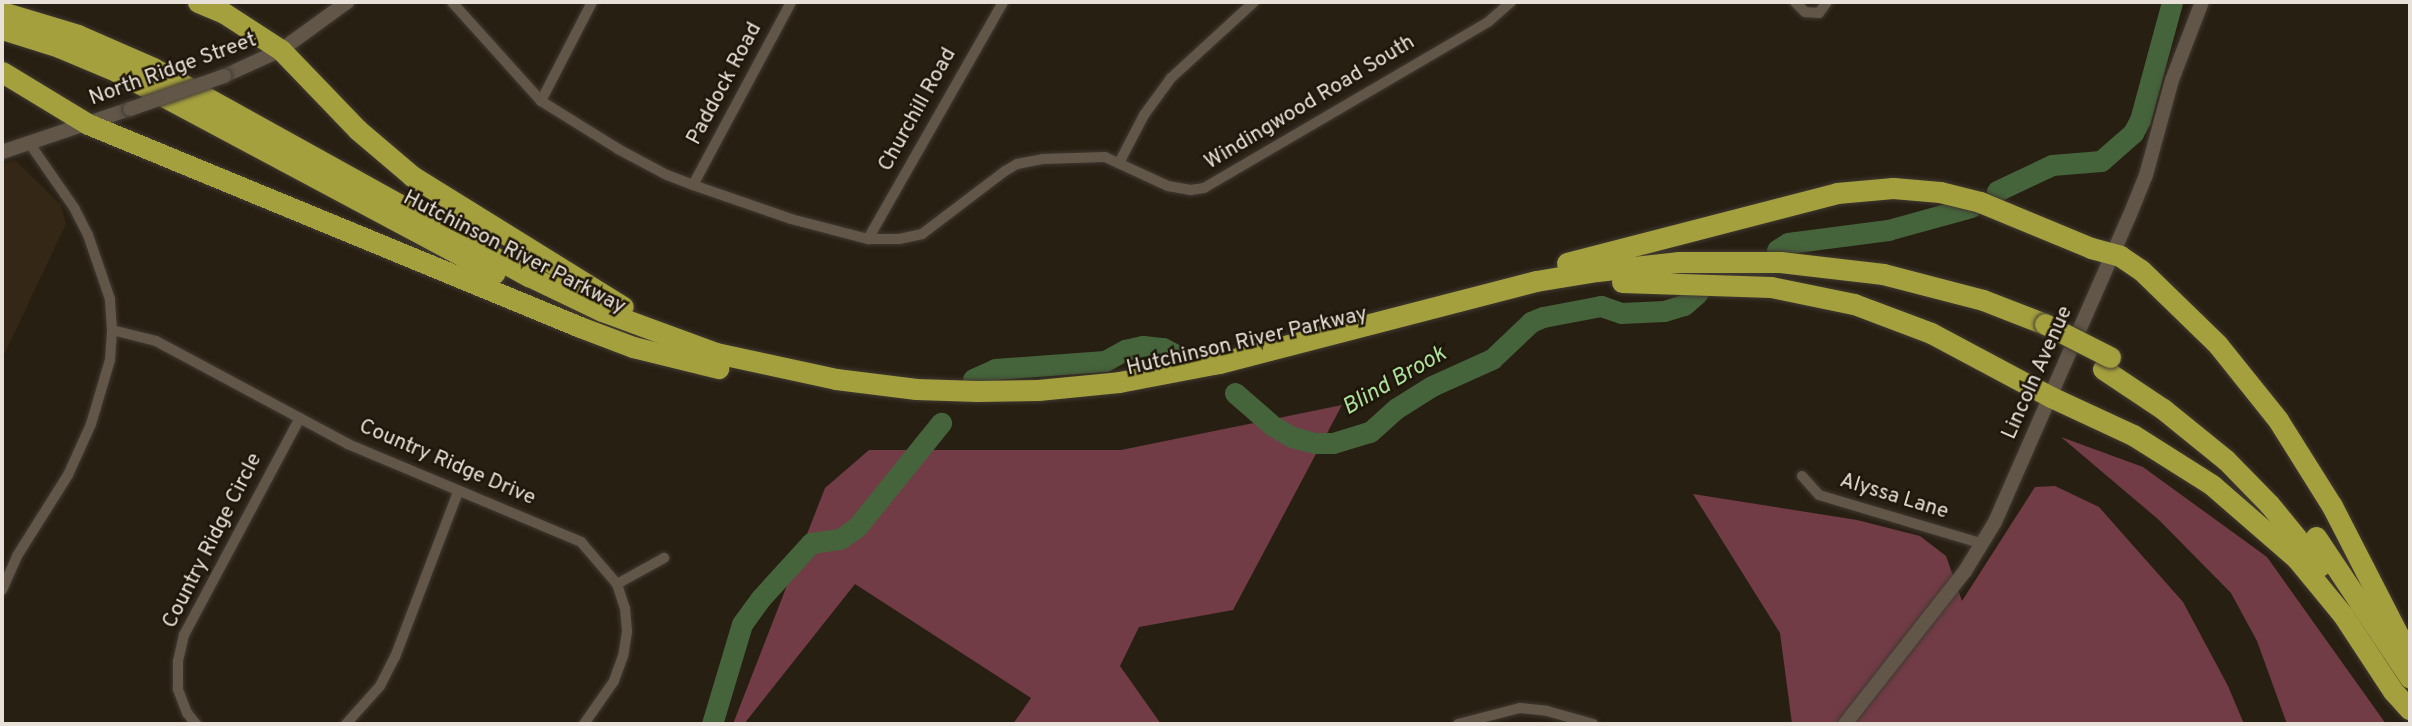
<!DOCTYPE html>
<html>
<head>
<meta charset="utf-8">
<style>
	body { margin:0 }
	#map { position:relative; width:2412px; height:726px; overflow:hidden; background:#281f13; font-family:Overpass,sans-serif }
	div>[style] { position:absolute }
	.built>* { inset:0; background:#352715 }
	.forest>* { inset:0; background:#713c46 }
	.river>* { height:21px; margin:-10.5px; padding:0 10.5px; transform-origin:10.5px; border-radius:10.5px; background:#45643b }
	.roads { filter:drop-shadow(0 0 2px #403931) drop-shadow(0 0 2px #403931) }
	.minor>* { height:10px; margin:-5px; padding:0 5px; transform-origin:5px; border-radius:5px; background:#615648 }
	.tertiary>* { height:14px; margin:-7px; padding:0 7px; transform-origin:7px; border-radius:7px; background:#615648 }
	.motorway>* { height:21px; margin:-10.5px; padding:0 10.5px; transform-origin:10.5px; border-radius:10.5px; background:#a5a03e }
	.bridges { filter:drop-shadow(0 0 2px #403931) drop-shadow(0 0 2px #403931) }
	.tertiary-bridge>* { height:14px; margin:-7px; padding:0 7px; transform-origin:7px; border-radius:7px; background:#615648 }
	.motorway-bridge>* { height:21px; margin:-10.5px; padding:0 10.5px; transform-origin:10.5px; border-radius:10.5px; background:#a5a03e }
	span { translate:-50% -50%; white-space:nowrap; text-align:center; line-height:1.15; -webkit-text-stroke:5px #1f160a; paint-order:stroke }
	.street-label { font-size:21px; color:#e8e1d9 }
	.water-label { font-size:23px; color:#ade09d; font-style:italic }
	.frame { position:absolute; inset:0; border:4px solid #e8e1d9; pointer-events:none }
</style>
</head>
<body>
<div id="map">
	<div class="built">
		<i style="clip-path:polygon(15px 160px,61px 205px,66px 224px,2px 359px,2px 164px)"></i>
	</div>
	<div class="forest">
		<i style="clip-path:polygon(1342px 405px,1233px 610px,1139px 627px,1120px 666px,1161px 724px,1013px 724px,1031px 698px,855px 584px,744px 724px,733px 724px,825px 488px,869px 450px,1121px 450px)"></i>
		<i style="clip-path:polygon(2061px 437px,2143px 467px,2267px 557px,2386px 724px,2287px 724px,2257px 641px,2231px 593px,2159px 520px)"></i>
		<i style="clip-path:polygon(2055px 486px,2099px 507px,2183px 602px,2228px 686px,2244px 724px,1792px 724px,1780px 633px,1693px 494px,1857px 520px,1920px 536px,1946px 556px,1962px 601px,2035px 487px)"></i>
	</div>
	<div class="river">
		<i style="left:1997px;top:191px;width:61px;rotate:-25.3deg"></i>
		<i style="left:2052px;top:165px;width:49px;rotate:-4.7deg"></i>
		<i style="left:2101px;top:161px;width:43px;rotate:-41.2deg"></i>
		<i style="left:2133px;top:133px;width:15px;rotate:-62deg"></i>
		<i style="left:2140px;top:120px;width:122px;rotate:-74.8deg"></i>
		<i style="left:1777px;top:250px;width:13px;rotate:-32deg"></i>
		<i style="left:1788px;top:243px;width:101px;rotate:-7.4deg"></i>
		<i style="left:1888px;top:230px;width:86px;rotate:-15.5deg"></i>
		<i style="left:973px;top:379px;width:24px;rotate:-24deg"></i>
		<i style="left:995px;top:369px;width:110px;rotate:-4.2deg"></i>
		<i style="left:1105px;top:361px;width:23px;rotate:-29deg"></i>
		<i style="left:1125px;top:350px;width:18px;rotate:-13deg"></i>
		<i style="left:1143px;top:346px;width:20px;rotate:6deg"></i>
		<i style="left:1163px;top:348px;width:24px;rotate:28deg"></i>
		<i style="left:1235px;top:393px;width:50px;rotate:41deg"></i>
		<i style="left:1273px;top:426px;width:22px;rotate:30deg"></i>
		<i style="left:1292px;top:437px;width:23px;rotate:15deg"></i>
		<i style="left:1314px;top:443px;width:19px"></i>
		<i style="left:1333px;top:443px;width:39px;rotate:-17deg"></i>
		<i style="left:1370px;top:432px;width:36px;rotate:-42deg"></i>
		<i style="left:1397px;top:408px;width:41px;rotate:-32.2deg"></i>
		<i style="left:1432px;top:386px;width:66px;rotate:-24.2deg"></i>
		<i style="left:1492px;top:359px;width:54px;rotate:-43.5deg"></i>
		<i style="left:1531px;top:322px;width:13px;rotate:-23deg"></i>
		<i style="left:1543px;top:317px;width:59px;rotate:-10.7deg"></i>
		<i style="left:1601px;top:306px;width:21px;rotate:19deg"></i>
		<i style="left:1621px;top:313px;width:43px;rotate:-2.7deg"></i>
		<i style="left:1664px;top:311px;width:21px;rotate:-17deg"></i>
		<i style="left:1684px;top:305px;width:18px;rotate:-41deg"></i>
		<i style="left:712px;top:724px;width:104px;rotate:-73.3deg"></i>
		<i style="left:742px;top:624px;width:32px;rotate:-54deg"></i>
		<i style="left:761px;top:598px;width:74px;rotate:-47.7deg"></i>
		<i style="left:811px;top:543px;width:29px;rotate:-8deg"></i>
		<i style="left:840px;top:539px;width:21px;rotate:-35deg"></i>
		<i style="left:857px;top:527px;width:134px;rotate:-51.1deg"></i>
	</div>
	<div class="roads">
		<div class="minor">
			<i style="left:452px;top:2px;width:133px;rotate:48deg"></i>
			<i style="left:541px;top:101px;width:91px;rotate:31.9deg"></i>
			<i style="left:618px;top:149px;width:55px;rotate:28deg"></i>
			<i style="left:667px;top:175px;width:28px;rotate:21deg"></i>
			<i style="left:693px;top:185px;width:104px;rotate:19.1deg"></i>
			<i style="left:791px;top:219px;width:80px;rotate:14.6deg"></i>
			<i style="left:868px;top:239px;width:31px"></i>
			<i style="left:899px;top:239px;width:24px;rotate:-12deg"></i>
			<i style="left:922px;top:234px;width:104px;rotate:-37.2deg"></i>
			<i style="left:1005px;top:171px;width:14px;rotate:-30deg"></i>
			<i style="left:1017px;top:164px;width:26px;rotate:-11deg"></i>
			<i style="left:1043px;top:159px;width:62px;rotate:-1.8deg"></i>
			<i style="left:1105px;top:157px;width:69px;rotate:24.7deg"></i>
			<i style="left:1168px;top:186px;width:23px;rotate:10deg"></i>
			<i style="left:1191px;top:190px;width:13px;rotate:-9deg"></i>
			<i style="left:1204px;top:188px;width:329px;rotate:-30.3deg"></i>
			<i style="left:1488px;top:22px;width:30px;rotate:-41deg"></i>
			<i style="left:1795px;top:2px;width:14px;rotate:45deg"></i>
			<i style="left:1805px;top:12px;width:14px;rotate:4deg"></i>
			<i style="left:1819px;top:13px;width:14px;rotate:-54deg"></i>
			<i style="left:541px;top:101px;width:111px;rotate:-62.7deg"></i>
			<i style="left:1119px;top:163px;width:54px;rotate:-62.5deg"></i>
			<i style="left:1144px;top:115px;width:46px;rotate:-53.9deg"></i>
			<i style="left:1171px;top:78px;width:113px;rotate:-42.5deg"></i>
			<i style="left:693px;top:185px;width:208px;rotate:-61.8deg"></i>
			<i style="left:868px;top:239px;width:273px;rotate:-60.3deg"></i>
			<i style="left:112px;top:330px;width:45px;rotate:14deg"></i>
			<i style="left:156px;top:341px;width:218px;rotate:28.2deg"></i>
			<i style="left:348px;top:444px;width:253px;rotate:22.8deg"></i>
			<i style="left:581px;top:542px;width:55px;rotate:49.4deg"></i>
			<i style="left:617px;top:584px;width:25px;rotate:72deg"></i>
			<i style="left:625px;top:608px;width:24px;rotate:85deg"></i>
			<i style="left:627px;top:632px;width:24px;rotate:99deg"></i>
			<i style="left:623px;top:656px;width:27px;rotate:110deg"></i>
			<i style="left:614px;top:681px;width:52px;rotate:124.9deg"></i>
			<i style="left:1802px;top:476px;width:25px;rotate:48deg"></i>
			<i style="left:1819px;top:495px;width:171px;rotate:16.6deg"></i>
			<i style="left:617px;top:584px;width:54px;rotate:-29deg"></i>
			<i style="left:2px;top:590px;width:37px;rotate:-66deg"></i>
			<i style="left:17px;top:556px;width:96px;rotate:-57.8deg"></i>
			<i style="left:68px;top:475px;width:56px;rotate:-65.7deg"></i>
			<i style="left:91px;top:424px;width:67px;rotate:-73.5deg"></i>
			<i style="left:110px;top:360px;width:30px;rotate:-86deg"></i>
			<i style="left:112px;top:330px;width:31px;rotate:-94deg"></i>
			<i style="left:110px;top:299px;width:68px;rotate:-109deg"></i>
			<i style="left:88px;top:235px;width:29px;rotate:-117deg"></i>
			<i style="left:75px;top:209px;width:79px;rotate:-124.7deg"></i>
			<i style="left:196px;top:724px;width:14px;rotate:-129deg"></i>
			<i style="left:187px;top:713px;width:26px;rotate:-111deg"></i>
			<i style="left:178px;top:689px;width:28px;rotate:-90deg"></i>
			<i style="left:178px;top:661px;width:27px;rotate:-77deg"></i>
			<i style="left:184px;top:635px;width:246px;rotate:-61.9deg"></i>
			<i style="left:346px;top:724px;width:51px;rotate:-48.2deg"></i>
			<i style="left:380px;top:686px;width:33px;rotate:-63deg"></i>
			<i style="left:395px;top:657px;width:177px;rotate:-69.1deg"></i>
			<i style="left:1458px;top:724px;width:64px;rotate:-14.5deg"></i>
			<i style="left:1520px;top:708px;width:27px;rotate:6deg"></i>
			<i style="left:1547px;top:711px;width:48px;rotate:15.8deg"></i>
		</div>
		<div class="tertiary">
			<i style="left:224px;top:76px;width:63px;rotate:-24.5deg"></i>
			<i style="left:281px;top:50px;width:82px;rotate:-36deg"></i>
			<i style="left:2px;top:152px;width:135px;rotate:-18.6deg"></i>
			<i style="left:1845px;top:724px;width:194px;rotate:-51.9deg"></i>
			<i style="left:1965px;top:571px;width:57px;rotate:-58.5deg"></i>
			<i style="left:1995px;top:522px;width:333px;rotate:-66.3deg"></i>
			<i style="left:2129px;top:217px;width:45px;rotate:-68deg"></i>
			<i style="left:2146px;top:175px;width:98px;rotate:-74.7deg"></i>
			<i style="left:2172px;top:80px;width:84px;rotate:-69deg"></i>
		</div>
		<div class="motorway">
			<i style="left:198px;top:2px;width:28px;rotate:23deg"></i>
			<i style="left:224px;top:13px;width:68px;rotate:33deg"></i>
			<i style="left:281px;top:50px;width:111px;rotate:46.1deg"></i>
			<i style="left:358px;top:130px;width:71px;rotate:40.4deg"></i>
			<i style="left:412px;top:176px;width:248px;rotate:31.8deg"></i>
			<i style="left:2px;top:12px;width:79px;rotate:16.8deg"></i>
			<i style="left:78px;top:35px;width:82px;rotate:23.7deg"></i>
			<i style="left:153px;top:68px;width:430px;rotate:29deg"></i>
			<i style="left:529px;top:276px;width:81px;rotate:25.6deg"></i>
			<i style="left:602px;top:311px;width:121px;rotate:20.2deg"></i>
			<i style="left:716px;top:353px;width:123px;rotate:12.2deg"></i>
			<i style="left:836px;top:379px;width:81px;rotate:7.1deg"></i>
			<i style="left:916px;top:389px;width:61px;rotate:1.9deg"></i>
			<i style="left:977px;top:391px;width:61px;rotate:-0.9deg"></i>
			<i style="left:1038px;top:390px;width:81px;rotate:-5.6deg"></i>
			<i style="left:1119px;top:382px;width:102px;rotate:-10.8deg"></i>
			<i style="left:1219px;top:363px;width:327px;rotate:-14.5deg"></i>
			<i style="left:1536px;top:281px;width:62px;rotate:-9.3deg"></i>
			<i style="left:1597px;top:271px;width:81px;rotate:-6.3deg"></i>
			<i style="left:1678px;top:262px;width:102px"></i>
			<i style="left:1780px;top:262px;width:104px;rotate:6.6deg"></i>
			<i style="left:1883px;top:274px;width:103px;rotate:14.6deg"></i>
			<i style="left:1983px;top:300px;width:66px;rotate:21.2deg"></i>
			<i style="left:2px;top:29px;width:60px;rotate:17.5deg"></i>
			<i style="left:59px;top:47px;width:62px;rotate:22.8deg"></i>
			<i style="left:116px;top:71px;width:429px;rotate:28.1deg"></i>
			<i style="left:2px;top:72px;width:100px;rotate:31.2deg"></i>
			<i style="left:88px;top:124px;width:532px;rotate:22.42deg"></i>
			<i style="left:580px;top:327px;width:57px;rotate:20.7deg"></i>
			<i style="left:633px;top:347px;width:88px;rotate:13.9deg"></i>
			<i style="left:1567px;top:263px;width:279px;rotate:-14.5deg"></i>
			<i style="left:1837px;top:193px;width:56px;rotate:-5.1deg"></i>
			<i style="left:1893px;top:188px;width:47px;rotate:4.9deg"></i>
			<i style="left:1940px;top:192px;width:41px;rotate:14deg"></i>
			<i style="left:1980px;top:202px;width:120px;rotate:22.5deg"></i>
			<i style="left:2091px;top:248px;width:30px;rotate:15deg"></i>
			<i style="left:2120px;top:256px;width:25px;rotate:34deg"></i>
			<i style="left:2141px;top:270px;width:107px;rotate:44.2deg"></i>
			<i style="left:2218px;top:345px;width:96px;rotate:51.3deg"></i>
			<i style="left:2278px;top:420px;width:102px;rotate:57.9deg"></i>
			<i style="left:2332px;top:506px;width:171px;rotate:62.8deg"></i>
			<i style="left:1622px;top:282px;width:149px;rotate:1.9deg"></i>
			<i style="left:1771px;top:287px;width:85px;rotate:11.6deg"></i>
			<i style="left:1854px;top:304px;width:82px;rotate:20.6deg"></i>
			<i style="left:1931px;top:333px;width:136px;rotate:28.1deg"></i>
			<i style="left:2051px;top:397px;width:90px;rotate:24.9deg"></i>
			<i style="left:2133px;top:435px;width:93px;rotate:32.3deg"></i>
			<i style="left:2212px;top:485px;width:113px;rotate:41deg"></i>
			<i style="left:2297px;top:559px;width:72px;rotate:50.6deg"></i>
			<i style="left:2343px;top:615px;width:91px;rotate:56.7deg"></i>
			<i style="left:2393px;top:691px;width:25px;rotate:48deg"></i>
			<i style="left:2103px;top:369px;width:72px;rotate:33.7deg"></i>
			<i style="left:2163px;top:409px;width:81px;rotate:39deg"></i>
			<i style="left:2226px;top:460px;width:62px;rotate:45.7deg"></i>
			<i style="left:2269px;top:504px;width:80px;rotate:50.6deg"></i>
			<i style="left:2316px;top:537px;width:169px;rotate:56.3deg"></i>
		</div>
	</div>
	<div class="bridges">
		<div class="tertiary-bridge">
			<i style="left:130px;top:109px;width:100px;rotate:-19.3deg"></i>
		</div>
		<div class="motorway-bridge">
			<i style="left:2045px;top:324px;width:73px;rotate:26.9deg"></i>
		</div>
	</div>
	<div class="street-label">
		<span style="left:173px;top:70px;rotate:-20deg">North Ridge Street</span>
		<span style="left:725px;top:84px;rotate:-62deg">Paddock Road</span>
		<span style="left:1310px;top:103px;rotate:-31deg">Windingwood Road South</span>
		<span style="left:918px;top:110px;rotate:-61deg">Churchill Road</span>
		<span style="left:514px;top:253px;rotate:27deg">Hutchinson River Parkway</span>
		<span style="left:1247px;top:342px;rotate:-13deg">Hutchinson River Parkway</span>
		<span style="left:2038px;top:373px;rotate:-66deg">Lincoln Avenue</span>
		<span style="left:447px;top:463px;rotate:23deg">Country Ridge Drive</span>
		<span style="left:1894px;top:497px;rotate:17deg">Alyssa Lane</span>
		<span style="left:213px;top:541px;rotate:-63deg">Country Ridge Circle</span>
	</div>
	<div class="water-label">
		<span style="left:1395px;top:382px;rotate:-30deg">Blind Brook</span>
	</div>
	<div class="frame"></div>
</div>
</body>
</html>
